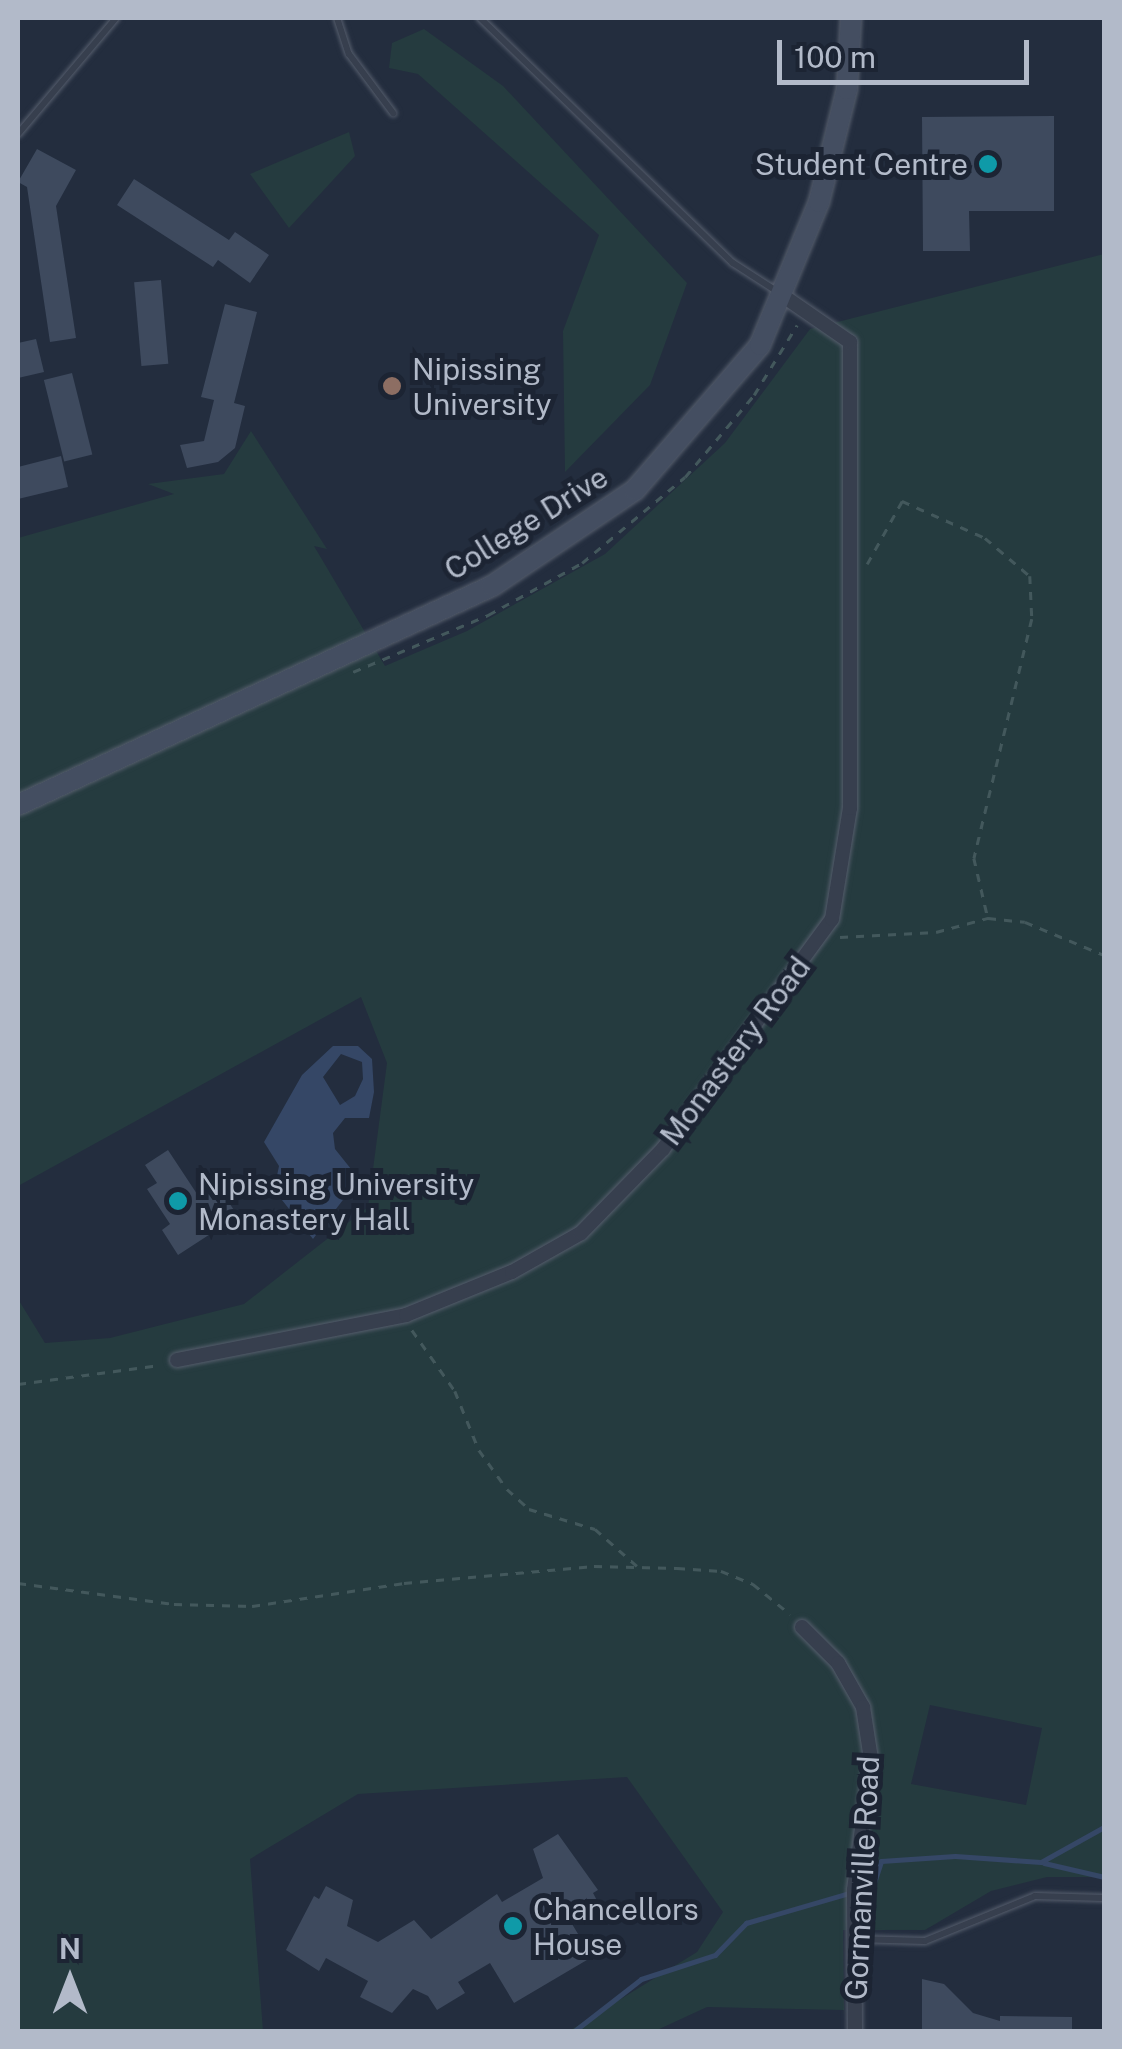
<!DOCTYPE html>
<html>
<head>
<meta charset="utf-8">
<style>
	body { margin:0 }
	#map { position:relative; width:1122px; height:2049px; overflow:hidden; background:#232d3e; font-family:"Public Sans",sans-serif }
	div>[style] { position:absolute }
	.green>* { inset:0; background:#253b3f }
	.water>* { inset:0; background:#354766 }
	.stream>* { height:5px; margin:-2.5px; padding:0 2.5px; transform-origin:2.5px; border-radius:2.5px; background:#354766 }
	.building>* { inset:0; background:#3e4a5e; transform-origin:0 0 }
	.path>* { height:2.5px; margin-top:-1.25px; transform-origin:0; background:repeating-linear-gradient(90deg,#43585c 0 8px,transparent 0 16px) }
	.roads { filter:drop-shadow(0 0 2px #555d6c) drop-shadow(0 0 2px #555d6c) }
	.lane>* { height:6px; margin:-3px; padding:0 3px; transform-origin:3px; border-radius:3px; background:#373f4e }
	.street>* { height:14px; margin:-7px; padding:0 7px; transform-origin:7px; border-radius:7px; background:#373f4e }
	.secondary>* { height:20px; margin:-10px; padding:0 10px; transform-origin:10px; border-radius:10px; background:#444e61 }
	.dots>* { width:28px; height:28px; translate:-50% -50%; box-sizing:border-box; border:5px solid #1c2433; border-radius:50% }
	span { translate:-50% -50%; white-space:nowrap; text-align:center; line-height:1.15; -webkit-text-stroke:10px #1c2433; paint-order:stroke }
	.poi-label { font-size:30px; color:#b2bac9 }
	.right { translate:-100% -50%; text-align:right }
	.left { translate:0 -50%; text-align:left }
	.street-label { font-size:30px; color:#b2bac9 }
	.frame { position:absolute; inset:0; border:20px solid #b2bac9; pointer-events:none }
	.north { position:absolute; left:20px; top:1929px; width:100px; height:100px; -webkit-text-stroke:8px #1c2433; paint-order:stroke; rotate:0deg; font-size:28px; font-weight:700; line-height:40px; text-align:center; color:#b2bac9 }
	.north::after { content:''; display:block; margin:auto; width:35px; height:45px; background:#b2bac9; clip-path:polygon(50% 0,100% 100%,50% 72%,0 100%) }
	.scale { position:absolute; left:777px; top:40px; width:252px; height:45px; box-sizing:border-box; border:5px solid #b2bac9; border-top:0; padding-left:12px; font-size:30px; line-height:35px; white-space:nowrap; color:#b2bac9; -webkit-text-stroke:8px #1c2433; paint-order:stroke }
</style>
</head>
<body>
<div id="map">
	<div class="green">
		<i style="clip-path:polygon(424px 29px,503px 86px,687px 283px,650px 385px,565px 472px,563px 331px,599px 235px,418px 74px,389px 68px,392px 43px)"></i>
		<i style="clip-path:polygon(349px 132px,355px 156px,289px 228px,250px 174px)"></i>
		<i style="clip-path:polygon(evenodd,1104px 254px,1104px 1877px,1047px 1877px,991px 1891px,925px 1930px,843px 1930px,844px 2010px,707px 2007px,655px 2031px,569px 2031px,697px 1952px,723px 1912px,627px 1777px,358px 1794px,250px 1859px,263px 2031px,18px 2031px,18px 1299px,45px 1343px,110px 1338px,244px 1304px,368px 1207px,387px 1063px,361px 997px,18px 1186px,18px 538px,174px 494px,148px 484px,224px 474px,251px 431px,327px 549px,314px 546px,385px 666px,467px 631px,605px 554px,725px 443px,810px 329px,1104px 254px,930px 1705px,1042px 1728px,1026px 1805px,911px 1784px,930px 1705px)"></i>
	</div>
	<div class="water">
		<i style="clip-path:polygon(evenodd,333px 1046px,358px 1046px,372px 1059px,374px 1092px,369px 1118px,345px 1118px,333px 1133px,335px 1149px,359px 1179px,313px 1239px,274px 1190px,279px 1166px,264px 1142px,302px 1075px,333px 1046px,341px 1054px,362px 1062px,363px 1079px,355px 1096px,340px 1105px,323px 1077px,341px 1054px)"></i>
	</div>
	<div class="stream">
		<i style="left:1044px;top:1863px;width:62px;rotate:13.1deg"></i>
		<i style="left:573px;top:2032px;width:86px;rotate:-37.9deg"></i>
		<i style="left:641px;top:1979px;width:78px;rotate:-18deg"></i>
		<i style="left:715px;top:1955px;width:45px;rotate:-45.9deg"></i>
		<i style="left:746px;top:1923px;width:132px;rotate:-16.2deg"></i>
		<i style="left:873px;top:1886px;width:26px;rotate:-72deg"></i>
		<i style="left:881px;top:1861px;width:74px;rotate:-3.9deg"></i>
		<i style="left:955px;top:1856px;width:86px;rotate:4deg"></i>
		<i style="left:1041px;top:1862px;width:72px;rotate:-29.1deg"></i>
	</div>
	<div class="building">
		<i style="clip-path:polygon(1054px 116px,1054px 211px,969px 211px,970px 251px,923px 251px,922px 117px)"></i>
		<i style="clip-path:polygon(37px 149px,76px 170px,56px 206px,76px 338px,50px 342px,27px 187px,18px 182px)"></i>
		<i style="clip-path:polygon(134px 179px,229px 240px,235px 232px,269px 255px,250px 283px,218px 260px,213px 267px,117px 205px)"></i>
		<i style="left:161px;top:280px;width:84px;height:27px;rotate:85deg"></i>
		<i style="clip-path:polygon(225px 304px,257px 312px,234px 403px,245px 406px,235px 448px,218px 462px,187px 468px,180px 445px,204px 441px,214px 400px,201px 397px)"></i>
		<i style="clip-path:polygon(36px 339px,44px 372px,18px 378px,18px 343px)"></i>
		<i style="left:72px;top:373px;width:84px;height:29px;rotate:76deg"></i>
		<i style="clip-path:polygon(61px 456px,68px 487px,18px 499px,18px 467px)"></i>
		<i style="clip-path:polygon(168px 1150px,199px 1197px,217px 1185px,238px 1216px,178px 1255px,162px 1230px,170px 1224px,147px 1189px,157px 1183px,145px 1165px)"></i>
		<i style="clip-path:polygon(558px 1834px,598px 1890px,593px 1893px,601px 1908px,572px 1924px,592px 1957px,514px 2003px,490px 1963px,458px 1982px,465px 1993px,437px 2010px,428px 1996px,413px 1989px,392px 2013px,360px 1997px,368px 1981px,326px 1958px,319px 1971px,286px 1950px,314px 1896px,319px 1899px,326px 1886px,353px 1900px,347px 1926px,378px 1942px,414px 1920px,431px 1939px,497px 1894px,502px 1902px,543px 1878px,533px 1849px)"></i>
		<i style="clip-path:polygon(922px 1979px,944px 1984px,973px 2013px,1000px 2021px,1000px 2016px,1072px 2017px,1072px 2032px,922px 2032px)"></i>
	</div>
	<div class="path">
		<i style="left:867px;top:564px;width:72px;rotate:-60.9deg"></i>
		<i style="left:902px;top:501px;width:91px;rotate:24deg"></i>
		<i style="left:985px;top:538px;width:59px;rotate:40.2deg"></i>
		<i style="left:1030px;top:576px;width:43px;rotate:87.3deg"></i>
		<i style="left:1032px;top:619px;width:246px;rotate:103.6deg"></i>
		<i style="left:974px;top:858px;width:62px;rotate:76.9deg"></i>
		<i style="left:353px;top:672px;width:147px;rotate:-22.9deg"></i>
		<i style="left:488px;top:615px;width:107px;rotate:-29deg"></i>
		<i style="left:582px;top:563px;width:134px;rotate:-39.9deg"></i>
		<i style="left:685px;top:477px;width:107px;rotate:-49.9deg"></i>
		<i style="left:754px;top:395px;width:82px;rotate:-58.4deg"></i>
		<i style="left:840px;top:937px;width:96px;rotate:-3deg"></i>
		<i style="left:936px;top:932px;width:54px;rotate:-15.1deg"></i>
		<i style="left:988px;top:918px;width:37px;rotate:6deg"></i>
		<i style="left:1025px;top:922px;width:86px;rotate:22.7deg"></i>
		<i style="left:412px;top:1330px;width:75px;rotate:54.8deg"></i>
		<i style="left:455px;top:1391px;width:64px;rotate:67.9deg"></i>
		<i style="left:479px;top:1450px;width:48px;rotate:54.3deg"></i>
		<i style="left:507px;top:1489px;width:30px;rotate:42deg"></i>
		<i style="left:529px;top:1509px;width:69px;rotate:16.9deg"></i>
		<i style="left:595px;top:1529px;width:56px;rotate:41.4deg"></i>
		<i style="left:18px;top:1384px;width:143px;rotate:-7.6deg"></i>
		<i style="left:18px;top:1583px;width:157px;rotate:7.7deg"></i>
		<i style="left:174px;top:1604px;width:78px;rotate:1.5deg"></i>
		<i style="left:252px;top:1606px;width:154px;rotate:-8.6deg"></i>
		<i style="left:404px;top:1583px;width:191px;rotate:-5.1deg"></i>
		<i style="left:594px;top:1566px;width:83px;rotate:1.4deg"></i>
		<i style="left:677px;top:1568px;width:44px;rotate:3.9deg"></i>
		<i style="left:721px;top:1571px;width:35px;rotate:22deg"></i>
		<i style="left:753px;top:1584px;width:48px;rotate:39deg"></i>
	</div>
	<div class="roads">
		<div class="lane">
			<i style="left:337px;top:18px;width:38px;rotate:72deg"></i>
			<i style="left:349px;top:54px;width:74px;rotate:53.3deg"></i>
			<i style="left:480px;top:18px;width:352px;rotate:44.1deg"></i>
			<i style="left:733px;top:263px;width:54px;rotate:32.8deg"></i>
			<i style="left:18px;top:134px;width:152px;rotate:-49.8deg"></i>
			<i style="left:855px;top:1939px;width:70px;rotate:1.6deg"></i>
			<i style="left:925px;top:1941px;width:119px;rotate:-22.2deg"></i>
			<i style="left:1035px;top:1896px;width:69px;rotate:1.7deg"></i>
		</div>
		<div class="street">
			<i style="left:177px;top:1360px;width:233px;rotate:-11.1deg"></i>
			<i style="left:406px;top:1315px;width:114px;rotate:-22.1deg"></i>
			<i style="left:512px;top:1272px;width:79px;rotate:-29.5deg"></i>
			<i style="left:581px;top:1233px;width:117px;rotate:-45.7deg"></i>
			<i style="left:663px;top:1149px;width:285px;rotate:-53.7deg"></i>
			<i style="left:832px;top:919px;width:112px;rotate:-80.8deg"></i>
			<i style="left:850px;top:808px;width:466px;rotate:-90deg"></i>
			<i style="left:850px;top:342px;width:86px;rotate:-145.4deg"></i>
			<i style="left:802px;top:1627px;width:51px;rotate:45deg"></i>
			<i style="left:838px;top:1663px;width:51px;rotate:60.4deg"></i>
			<i style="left:863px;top:1707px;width:53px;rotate:81.3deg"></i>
			<i style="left:871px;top:1759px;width:132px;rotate:97.4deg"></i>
			<i style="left:854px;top:1890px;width:142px;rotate:89.6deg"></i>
		</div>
		<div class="secondary">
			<i style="left:18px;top:805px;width:522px;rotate:-24.8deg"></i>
			<i style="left:492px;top:586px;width:172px;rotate:-33.9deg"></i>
			<i style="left:635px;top:490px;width:191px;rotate:-49.2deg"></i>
			<i style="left:760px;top:345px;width:155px;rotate:-67.6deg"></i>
			<i style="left:819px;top:202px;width:116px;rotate:-76.1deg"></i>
			<i style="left:847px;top:89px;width:71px;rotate:-86.8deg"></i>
		</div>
	</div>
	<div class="dots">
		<i style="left:988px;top:164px;background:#0f9aa8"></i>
		<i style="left:392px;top:386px;background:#8d6e63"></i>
		<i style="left:178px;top:1201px;background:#0f9aa8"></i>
		<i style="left:513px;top:1926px;background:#0f9aa8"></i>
	</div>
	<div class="poi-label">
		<span class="right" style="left:968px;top:164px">Student Centre</span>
		<span class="left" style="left:412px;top:386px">Nipissing<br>University</span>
		<span class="left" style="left:198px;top:1201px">Nipissing University<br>Monastery Hall</span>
		<span class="left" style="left:533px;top:1926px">Chancellors<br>House</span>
	</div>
	<div class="street-label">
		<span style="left:526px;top:523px;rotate:-32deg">College Drive</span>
		<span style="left:735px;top:1051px;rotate:-53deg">Monastery Road</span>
		<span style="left:862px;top:1878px;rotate:-87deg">Gormanville Road</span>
	</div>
	<div class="frame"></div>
	<div class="north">N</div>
	<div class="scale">100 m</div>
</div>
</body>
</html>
